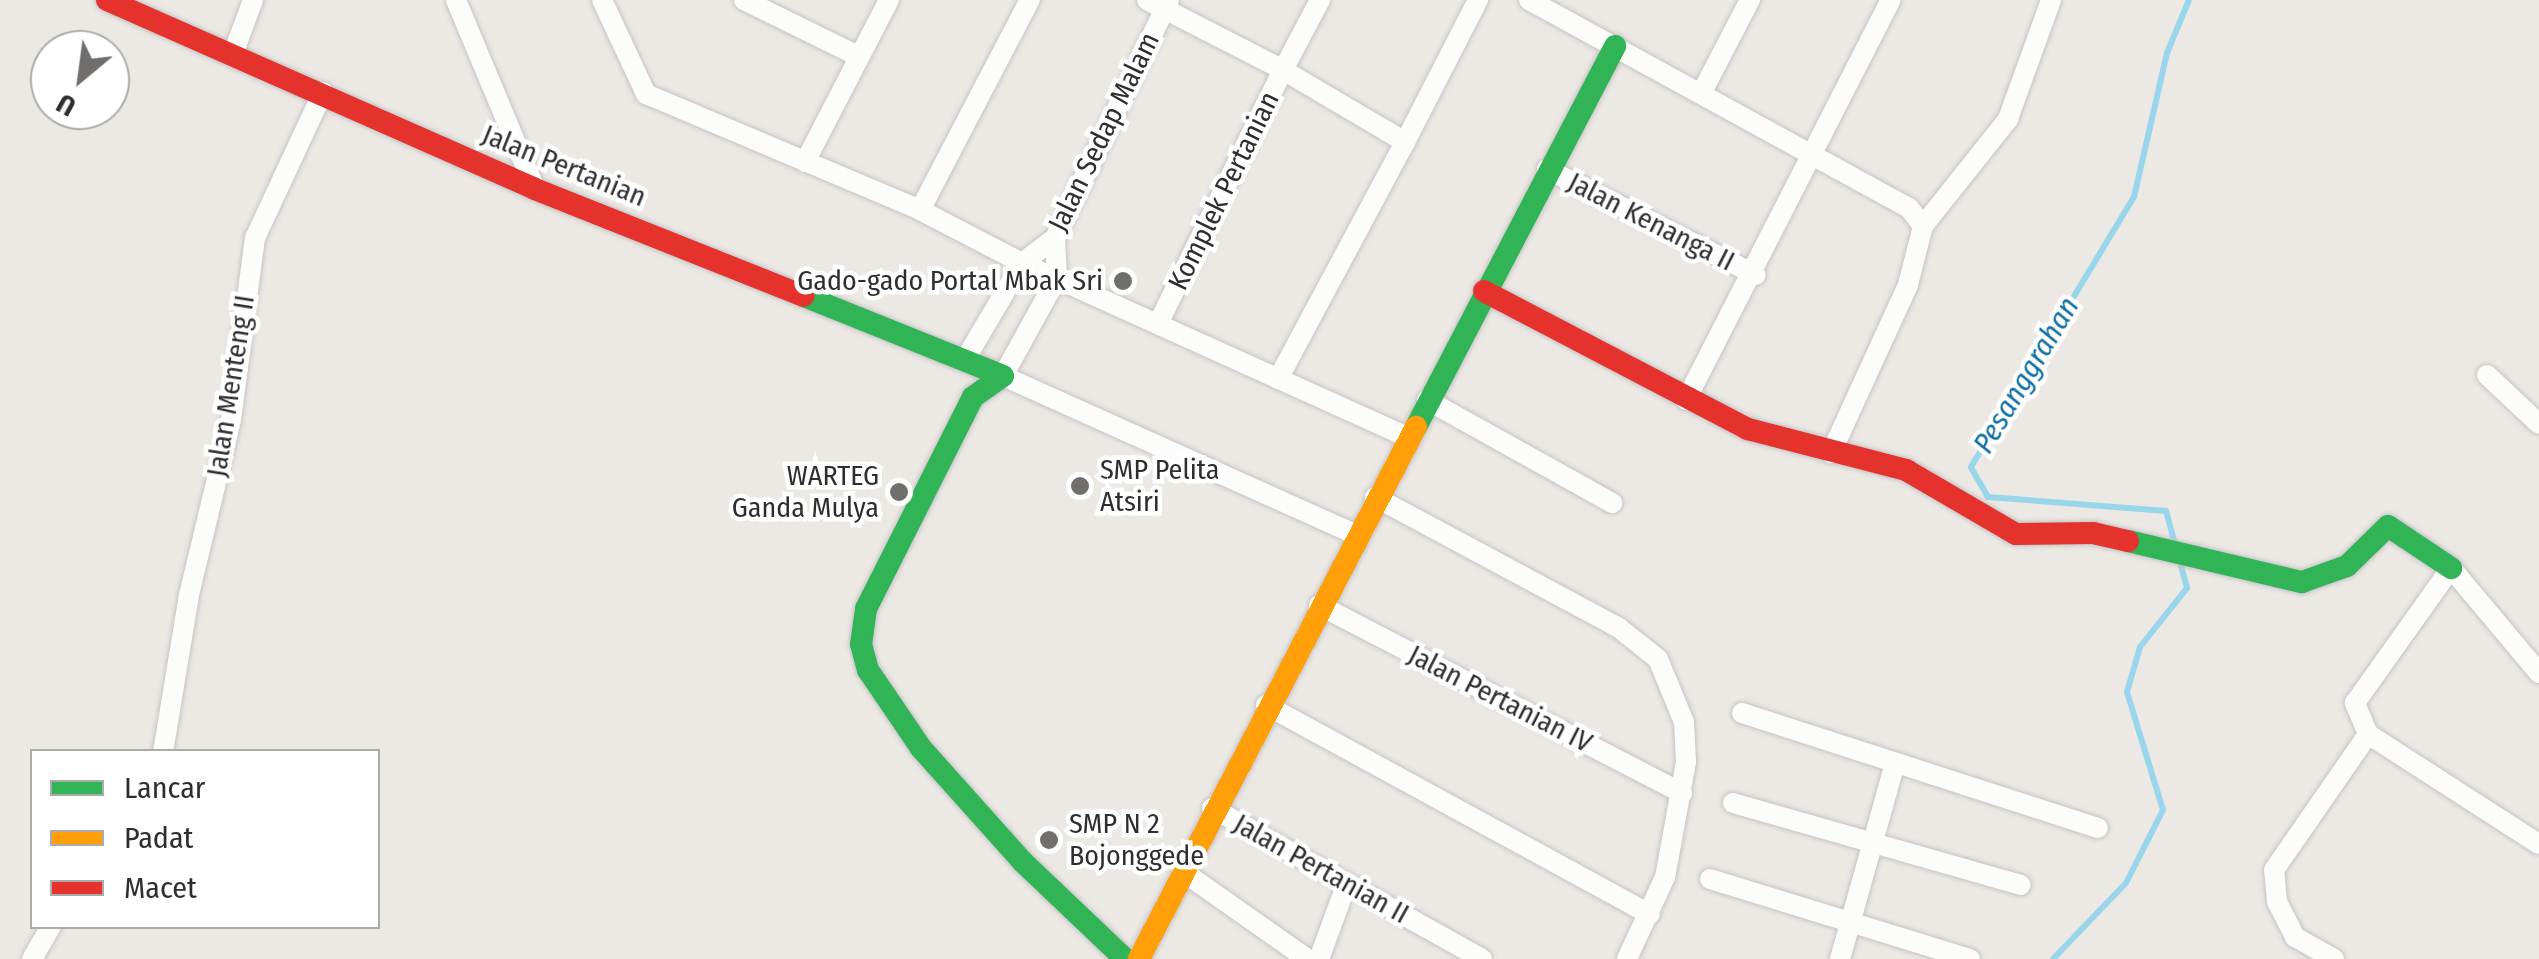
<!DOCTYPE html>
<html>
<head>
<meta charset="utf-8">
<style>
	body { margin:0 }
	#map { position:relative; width:2539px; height:959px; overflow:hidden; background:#ece8e4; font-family:"Fira Sans Condensed",sans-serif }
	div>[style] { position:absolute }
	.stream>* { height:6px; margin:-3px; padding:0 3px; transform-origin:3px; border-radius:3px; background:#99d6ec }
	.roads { filter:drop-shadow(0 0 2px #c5c4c5) drop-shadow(0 0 2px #c5c4c5) }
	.street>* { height:20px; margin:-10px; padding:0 10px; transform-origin:10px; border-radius:10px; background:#fcfcfb }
	.fast>* { height:22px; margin:-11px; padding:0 11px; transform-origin:11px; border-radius:11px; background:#30b455 }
	.slow>* { height:22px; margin:-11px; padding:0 11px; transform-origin:11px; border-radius:11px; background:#ff9f0a }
	.jam>* { height:22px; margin:-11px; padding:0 11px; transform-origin:11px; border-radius:11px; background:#e5322d }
	.dots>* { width:28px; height:28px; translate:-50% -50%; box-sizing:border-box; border:5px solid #fff; border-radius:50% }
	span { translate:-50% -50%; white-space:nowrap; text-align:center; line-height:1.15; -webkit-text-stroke:9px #fff; paint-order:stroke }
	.street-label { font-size:28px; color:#2e2e2e }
	.poi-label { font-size:28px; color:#2e2e2e }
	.right { translate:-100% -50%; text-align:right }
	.left { translate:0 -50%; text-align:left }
	.water-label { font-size:30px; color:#0d6fa3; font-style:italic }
	.legend { position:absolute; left:30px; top:749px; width:350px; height:180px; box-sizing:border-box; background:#fff; border:2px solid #ababab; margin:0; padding:12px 18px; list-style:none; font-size:30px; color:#2e2e2e }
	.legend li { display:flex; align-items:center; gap:20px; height:50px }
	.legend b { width:50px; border:2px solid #ababab }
	.north { position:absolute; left:30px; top:30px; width:100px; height:100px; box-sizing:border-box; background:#fff; border:2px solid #ababab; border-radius:50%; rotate:209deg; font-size:28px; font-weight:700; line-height:40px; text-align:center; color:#2e2e2e }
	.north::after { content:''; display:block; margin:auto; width:35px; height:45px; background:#706f6e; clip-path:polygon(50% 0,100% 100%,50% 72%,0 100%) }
</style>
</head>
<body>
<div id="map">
	<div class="stream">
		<i style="left:2175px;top:544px;width:34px;rotate:-105deg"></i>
		<i style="left:2166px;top:511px;width:179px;rotate:-175.5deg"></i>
		<i style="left:1988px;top:497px;width:34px;rotate:-120deg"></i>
		<i style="left:1971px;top:467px;width:315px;rotate:-58.9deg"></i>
		<i style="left:2134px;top:197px;width:148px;rotate:-77.1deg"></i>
		<i style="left:2167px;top:53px;width:57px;rotate:-67.5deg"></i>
		<i style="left:2053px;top:959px;width:105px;rotate:-46.2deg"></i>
		<i style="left:2126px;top:883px;width:82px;rotate:-63.1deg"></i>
		<i style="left:2163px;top:810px;width:123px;rotate:-107deg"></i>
		<i style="left:2127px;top:692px;width:47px;rotate:-73.9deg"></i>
		<i style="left:2140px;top:647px;width:75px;rotate:-51.5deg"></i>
		<i style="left:2187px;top:588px;width:28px;rotate:-105deg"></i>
	</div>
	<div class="roads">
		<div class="street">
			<i style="left:456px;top:0;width:205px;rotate:67.3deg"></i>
			<i style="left:602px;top:0;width:104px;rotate:64.9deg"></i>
			<i style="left:646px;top:94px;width:298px;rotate:22.9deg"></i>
			<i style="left:920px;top:210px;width:115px;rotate:27.5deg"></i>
			<i style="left:1022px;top:263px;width:422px;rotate:24.3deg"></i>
			<i style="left:744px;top:0;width:127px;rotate:26.2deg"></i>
			<i style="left:1147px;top:0;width:153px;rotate:27.2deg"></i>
			<i style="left:1283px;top:70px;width:283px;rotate:116.2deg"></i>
			<i style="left:1320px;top:0;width:79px;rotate:117.9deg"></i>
			<i style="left:1283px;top:70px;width:142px;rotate:30.5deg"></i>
			<i style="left:1405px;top:142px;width:160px;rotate:-62.8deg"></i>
			<i style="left:1529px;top:0;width:433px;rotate:28.7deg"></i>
			<i style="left:1909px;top:208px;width:23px;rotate:52deg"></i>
			<i style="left:1923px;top:226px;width:61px;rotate:104.3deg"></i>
			<i style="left:1908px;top:285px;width:185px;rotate:114.6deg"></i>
			<i style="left:233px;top:54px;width:58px;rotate:-69.7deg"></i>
			<i style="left:1701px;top:94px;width:106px;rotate:-62.5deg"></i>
			<i style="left:805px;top:162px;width:182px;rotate:-62.6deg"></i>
			<i style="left:1547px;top:169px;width:234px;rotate:26.9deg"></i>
			<i style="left:920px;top:210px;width:237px;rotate:-62.4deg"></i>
			<i style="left:1923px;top:226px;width:137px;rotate:-51.5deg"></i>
			<i style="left:2008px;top:119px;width:127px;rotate:-70.1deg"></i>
			<i style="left:1055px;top:238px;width:40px;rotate:87.1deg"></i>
			<i style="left:1057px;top:278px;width:112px;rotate:118.9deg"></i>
			<i style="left:1003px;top:376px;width:387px;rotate:24.2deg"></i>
			<i style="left:966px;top:358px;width:110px;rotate:-59.5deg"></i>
			<i style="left:1022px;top:263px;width:41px;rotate:-37.1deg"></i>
			<i style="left:1055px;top:238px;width:264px;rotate:-64.4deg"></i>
			<i style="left:2487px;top:375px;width:71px;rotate:43.3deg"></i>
			<i style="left:1278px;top:379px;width:269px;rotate:-61.8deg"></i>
			<i style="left:1427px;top:400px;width:212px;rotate:29.1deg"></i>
			<i style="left:1686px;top:400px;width:449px;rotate:-62.9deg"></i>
			<i style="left:1375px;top:497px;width:277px;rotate:28.2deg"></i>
			<i style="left:1619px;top:628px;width:50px;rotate:38.5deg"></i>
			<i style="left:1658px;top:659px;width:68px;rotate:67.6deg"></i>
			<i style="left:1684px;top:722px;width:40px;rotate:87.1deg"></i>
			<i style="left:1686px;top:762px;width:117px;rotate:100.3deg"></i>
			<i style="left:1665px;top:877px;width:90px;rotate:114.9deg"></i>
			<i style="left:1319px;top:605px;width:409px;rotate:27.4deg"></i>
			<i style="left:1266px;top:705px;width:437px;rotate:28.6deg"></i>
			<i style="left:1742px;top:713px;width:374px;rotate:17.9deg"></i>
			<i style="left:2368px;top:734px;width:34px;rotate:-113deg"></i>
			<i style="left:2355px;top:703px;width:166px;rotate:-54.6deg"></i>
			<i style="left:2451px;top:568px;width:137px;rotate:50deg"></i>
			<i style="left:163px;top:752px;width:159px;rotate:-80.6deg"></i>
			<i style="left:189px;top:595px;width:180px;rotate:-76.5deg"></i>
			<i style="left:231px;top:420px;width:184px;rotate:-82.5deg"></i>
			<i style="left:255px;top:238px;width:161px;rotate:-65deg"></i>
			<i style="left:1733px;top:803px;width:299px;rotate:15.9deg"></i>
			<i style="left:1212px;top:808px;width:309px;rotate:29.2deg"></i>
			<i style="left:1182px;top:871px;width:153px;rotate:35.1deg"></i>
			<i style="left:1710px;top:879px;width:272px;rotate:17.1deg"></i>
			<i style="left:32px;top:959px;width:38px;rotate:-60deg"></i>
			<i style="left:1319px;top:959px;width:81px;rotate:-69.8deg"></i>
			<i style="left:1840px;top:959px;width:204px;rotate:-74.3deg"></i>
			<i style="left:2334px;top:959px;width:45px;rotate:-150.6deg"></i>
			<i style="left:2295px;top:937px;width:39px;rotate:-117deg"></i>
			<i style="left:2277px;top:902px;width:32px;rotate:-95deg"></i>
			<i style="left:2274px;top:870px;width:165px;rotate:-55.3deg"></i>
			<i style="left:2368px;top:734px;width:203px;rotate:32.8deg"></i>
		</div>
		<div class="fast">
			<i style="left:804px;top:296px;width:214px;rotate:21.9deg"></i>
			<i style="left:1003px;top:376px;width:37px;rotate:145deg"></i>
			<i style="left:973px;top:397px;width:237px;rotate:116.8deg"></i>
			<i style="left:866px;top:609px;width:35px;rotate:98deg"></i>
			<i style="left:861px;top:644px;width:27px;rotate:75deg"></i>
			<i style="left:868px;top:670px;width:94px;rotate:55.8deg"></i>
			<i style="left:921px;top:748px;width:153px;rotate:48.2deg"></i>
			<i style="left:1023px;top:862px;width:141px;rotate:43.6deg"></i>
			<i style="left:1416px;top:427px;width:430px;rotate:-62.4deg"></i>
			<i style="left:2128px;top:541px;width:179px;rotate:13.3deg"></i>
			<i style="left:2302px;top:582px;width:48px;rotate:-19.6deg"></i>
			<i style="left:2347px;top:566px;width:57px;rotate:-44.3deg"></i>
			<i style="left:2388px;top:526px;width:76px;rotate:33.7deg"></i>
		</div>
		<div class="slow">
			<i style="left:1139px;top:959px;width:600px;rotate:-62.5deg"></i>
		</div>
		<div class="jam">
			<i style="left:107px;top:0;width:468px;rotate:23.8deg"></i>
			<i style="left:535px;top:189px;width:289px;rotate:21.7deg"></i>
			<i style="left:1484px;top:291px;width:298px;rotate:27.6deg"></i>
			<i style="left:1748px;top:429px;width:163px;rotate:14.5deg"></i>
			<i style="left:1906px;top:470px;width:127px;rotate:30.2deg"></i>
			<i style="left:2016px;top:534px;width:77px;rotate:-0.7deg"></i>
			<i style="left:2093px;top:533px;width:36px;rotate:13deg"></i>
		</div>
	</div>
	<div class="dots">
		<i style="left:1123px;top:281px;background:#706f6e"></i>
		<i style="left:1080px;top:486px;background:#706f6e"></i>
		<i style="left:899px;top:492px;background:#706f6e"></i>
		<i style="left:1049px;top:840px;background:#706f6e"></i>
	</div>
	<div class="street-label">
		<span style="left:1104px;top:132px;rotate:-64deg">Jalan Sedap Malam</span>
		<span style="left:564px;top:166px;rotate:22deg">Jalan Pertanian</span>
		<span style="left:1224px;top:191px;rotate:-64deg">Komplek Pertanian</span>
		<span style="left:1651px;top:222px;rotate:27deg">Jalan Kenanga II</span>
		<span style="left:231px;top:386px;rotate:-81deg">Jalan Menteng II</span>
		<span style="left:1500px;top:699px;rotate:27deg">Jalan Pertanian IV</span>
		<span style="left:1321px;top:869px;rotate:29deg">Jalan Pertanian II</span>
	</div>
	<div class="poi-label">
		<span class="right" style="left:1103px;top:281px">Gado-gado Portal Mbak Sri</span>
		<span class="left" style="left:1100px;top:486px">SMP Pelita<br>Atsiri</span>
		<span class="right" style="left:879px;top:492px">WARTEG<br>Ganda Mulya</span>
		<span class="left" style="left:1069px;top:840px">SMP N 2<br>Bojonggede</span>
	</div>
	<div class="water-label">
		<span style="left:2026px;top:375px;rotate:-59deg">Pesanggrahan</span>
	</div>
	<ul class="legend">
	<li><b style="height:12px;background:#30b455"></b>Lancar</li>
	<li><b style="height:12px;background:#ff9f0a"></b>Padat</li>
	<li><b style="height:12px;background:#e5322d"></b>Macet</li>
	</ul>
	<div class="north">U</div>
</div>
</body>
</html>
